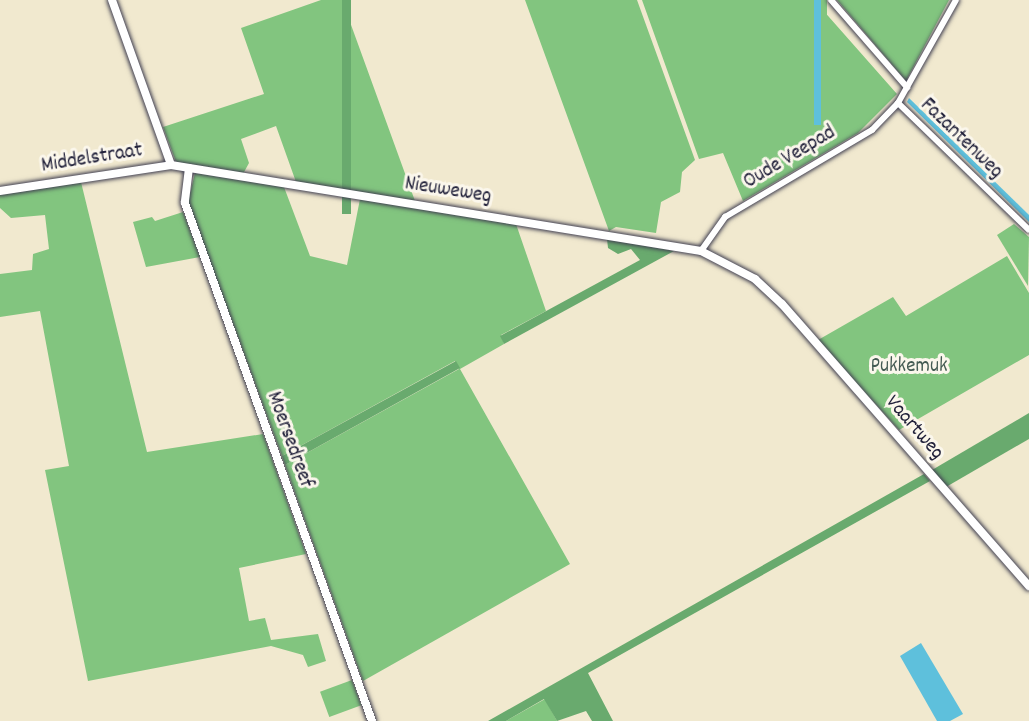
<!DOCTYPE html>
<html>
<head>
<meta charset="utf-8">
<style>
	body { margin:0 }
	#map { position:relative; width:1029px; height:721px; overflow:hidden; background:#f1e9cf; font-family:Dekko,sans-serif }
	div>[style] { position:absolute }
	.green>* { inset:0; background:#82c57f; transform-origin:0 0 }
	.forest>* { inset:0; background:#69aa6e; transform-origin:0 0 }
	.water>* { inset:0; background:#5ec0dc; transform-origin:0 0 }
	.roads { filter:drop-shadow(0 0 2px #414051) drop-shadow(0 0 2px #414051) }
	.street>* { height:6px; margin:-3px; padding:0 3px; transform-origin:3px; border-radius:3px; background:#fff }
	.secondary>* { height:8px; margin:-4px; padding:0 4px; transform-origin:4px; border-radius:4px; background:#fff }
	span { translate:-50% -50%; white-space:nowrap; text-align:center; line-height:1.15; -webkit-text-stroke:6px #fbf7ec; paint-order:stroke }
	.street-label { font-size:21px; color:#22223b }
	.park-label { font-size:21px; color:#445b53 }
</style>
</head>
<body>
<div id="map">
	<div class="green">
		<i style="clip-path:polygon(321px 0,342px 0,415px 201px,296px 182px,276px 126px,241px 139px,249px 163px,243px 174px,176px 162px,163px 127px,264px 94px,241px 28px)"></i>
		<i style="clip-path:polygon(525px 0,637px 0,695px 160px,682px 172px,680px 192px,661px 202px,656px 233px,616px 227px,609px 231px)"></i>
		<i style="clip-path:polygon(642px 0,814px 0,897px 94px,858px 133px,743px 201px,723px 153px,699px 159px)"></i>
		<i style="left:821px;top:0;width:6px;height:120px"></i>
		<i style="clip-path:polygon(837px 0,949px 0,906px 81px)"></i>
		<i style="clip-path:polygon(195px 173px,284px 187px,310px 256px,347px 265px,360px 199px,516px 224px,546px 311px,501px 335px,504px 344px,460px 369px,570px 564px,363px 681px,285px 465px,459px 369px,455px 361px,282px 456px,188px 202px)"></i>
		<i style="clip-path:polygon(81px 182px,147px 452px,263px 434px,306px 554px,239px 568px,249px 621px,265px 618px,271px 640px,318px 634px,326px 661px,308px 667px,303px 655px,271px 646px,88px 681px,45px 470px,69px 466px,40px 311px,0 317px,0 274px,32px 270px,33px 254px,49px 249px,45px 215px,11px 218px,0 208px,0 195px)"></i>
		<i style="clip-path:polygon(183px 212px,200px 257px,146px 267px,133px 222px,152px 217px,155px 221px)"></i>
		<i style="clip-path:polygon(1014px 224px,1029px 237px,1028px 286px,997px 235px)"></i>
		<i style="clip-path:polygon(1007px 256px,1029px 293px,1029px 355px,899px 430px,818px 340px,893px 297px,906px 316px)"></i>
		<i style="left:352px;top:680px;width:27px;height:34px;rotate:70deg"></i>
		<i style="clip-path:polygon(545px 699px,557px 721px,506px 721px)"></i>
	</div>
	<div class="forest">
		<i style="left:342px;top:0;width:9px;height:214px"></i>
		<i style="clip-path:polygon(607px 239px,674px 251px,504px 344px,500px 336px,640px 260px,631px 249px,618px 254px,608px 248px)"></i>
		<i style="clip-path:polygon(456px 361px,460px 368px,285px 465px,282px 456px)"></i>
		<i style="clip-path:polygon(1029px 413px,1029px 439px,946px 487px,932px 470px)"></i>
		<i style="clip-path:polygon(924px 474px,930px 481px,588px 673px,613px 721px,592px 721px,586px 711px,557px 721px,544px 699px,506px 721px,488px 721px)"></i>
	</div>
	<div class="water">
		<i style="left:814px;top:0;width:7px;height:125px"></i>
		<i style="clip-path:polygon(909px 98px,1029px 215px,1029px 222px,907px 102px)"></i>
		<i style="clip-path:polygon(921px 643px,963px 714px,950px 721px,937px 721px,900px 656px)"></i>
	</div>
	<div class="roads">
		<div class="street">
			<i style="left:831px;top:0;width:116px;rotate:48.9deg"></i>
			<i style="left:898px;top:103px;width:182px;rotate:44.1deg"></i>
			<i style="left:701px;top:251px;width:42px;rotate:-54.8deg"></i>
			<i style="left:725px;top:217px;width:171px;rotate:-30.6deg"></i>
			<i style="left:872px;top:130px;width:37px;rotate:-46deg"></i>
			<i style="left:898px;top:103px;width:118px;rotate:-60.6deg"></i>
		</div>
		<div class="secondary">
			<i style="left:112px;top:0;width:175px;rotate:70.3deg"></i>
			<i style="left:189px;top:168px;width:35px;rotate:97deg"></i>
			<i style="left:185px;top:203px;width:551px;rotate:70.15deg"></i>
			<i style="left:0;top:191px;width:173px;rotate:-8.6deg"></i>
			<i style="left:171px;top:165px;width:537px;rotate:9.22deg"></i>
			<i style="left:701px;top:251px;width:61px;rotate:27.4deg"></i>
			<i style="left:755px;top:279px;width:37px;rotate:43deg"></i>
			<i style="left:782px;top:304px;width:375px;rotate:48.8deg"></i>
		</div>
	</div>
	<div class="street-label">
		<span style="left:961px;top:139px;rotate:44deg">Fazantenweg</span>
		<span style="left:790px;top:158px;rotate:-31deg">Oude Veepad</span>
		<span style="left:92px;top:159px;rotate:-9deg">Middelstraat</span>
		<span style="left:448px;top:191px;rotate:9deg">Nieuweweg</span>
		<span style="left:914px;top:428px;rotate:49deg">Vaartweg</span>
		<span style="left:289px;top:440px;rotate:70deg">Moersedreef</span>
	</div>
	<div class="park-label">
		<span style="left:909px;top:367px">Pukkemuk</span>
	</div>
</div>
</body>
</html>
